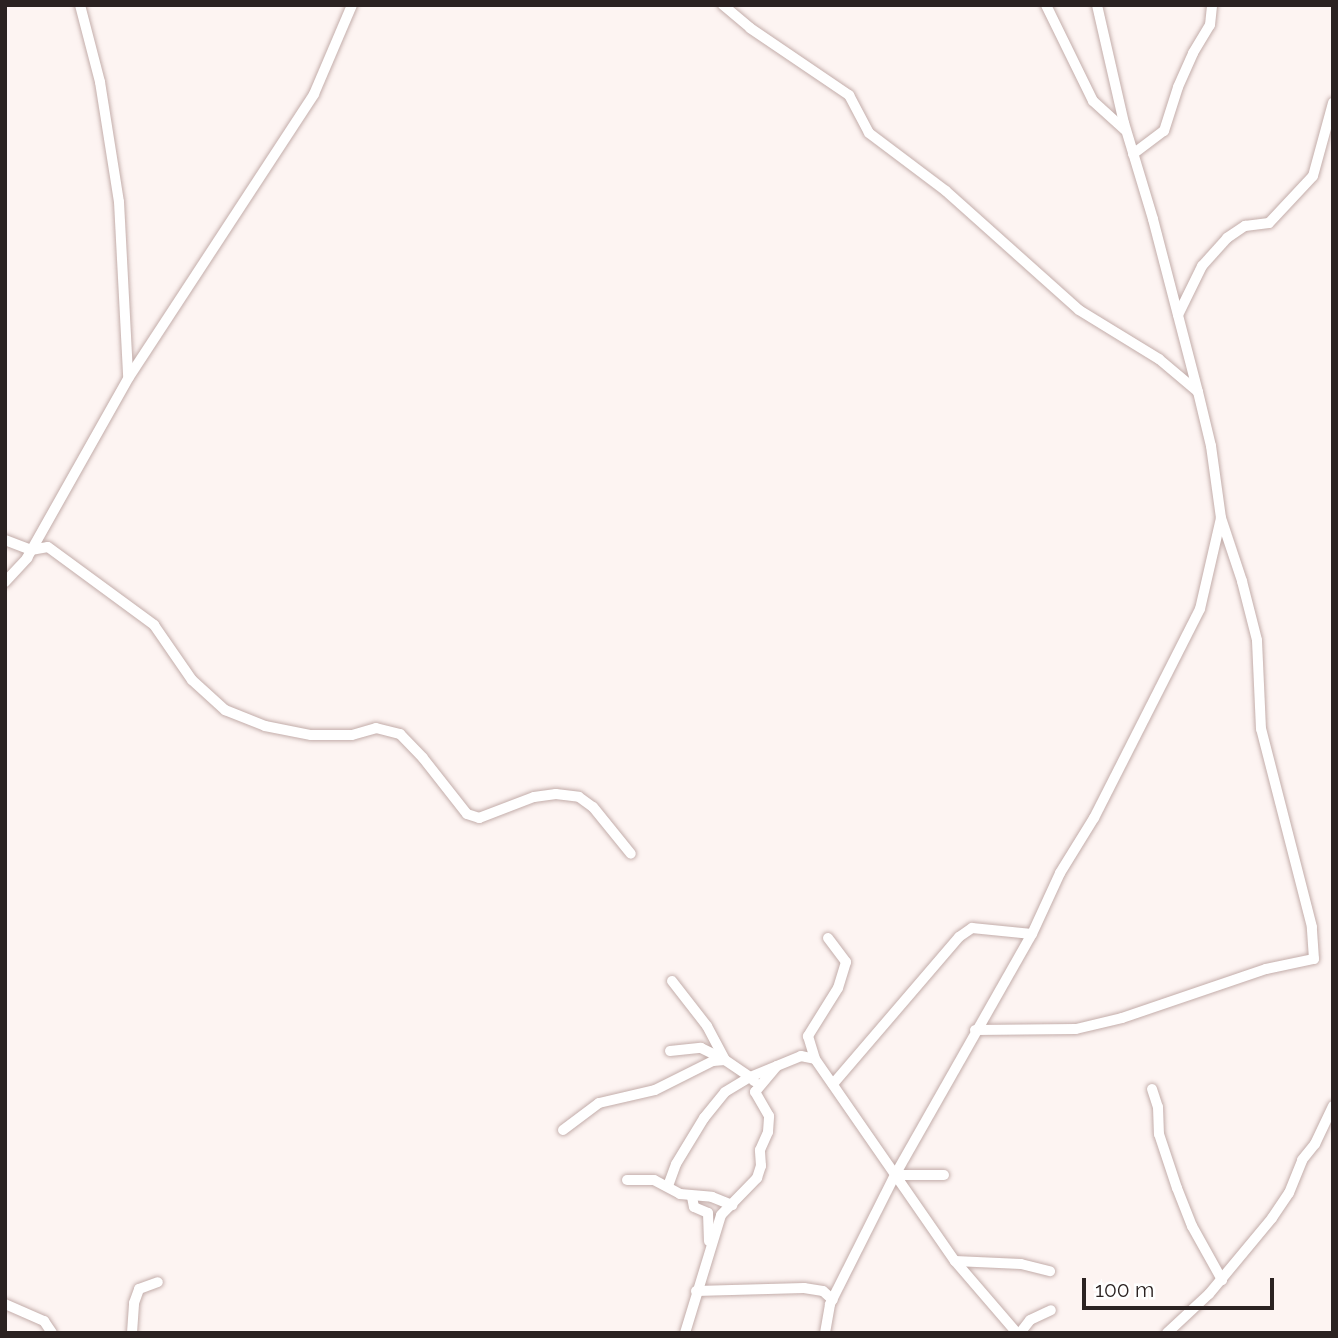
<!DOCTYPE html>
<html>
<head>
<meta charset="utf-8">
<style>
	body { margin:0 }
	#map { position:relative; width:1338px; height:1338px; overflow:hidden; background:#fdf4f2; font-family:Raleway,sans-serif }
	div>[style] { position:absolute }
	.roads { filter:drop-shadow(0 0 2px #c3adaa) drop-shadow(0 0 2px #c3adaa) }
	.minor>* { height:10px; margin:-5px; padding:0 5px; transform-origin:5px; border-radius:5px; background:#fff }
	span { translate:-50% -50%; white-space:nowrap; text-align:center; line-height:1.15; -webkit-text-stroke:7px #fff; paint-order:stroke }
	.frame { position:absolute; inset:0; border:7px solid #2b2221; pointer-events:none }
	.scale { position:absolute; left:1082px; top:1278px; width:192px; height:32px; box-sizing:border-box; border:4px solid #2b2221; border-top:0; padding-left:9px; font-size:21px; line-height:24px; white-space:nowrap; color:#2b2221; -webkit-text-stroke:5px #fff; paint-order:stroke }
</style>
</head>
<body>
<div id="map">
	<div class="roads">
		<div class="minor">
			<i style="left:80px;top:5px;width:80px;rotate:75.4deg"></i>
			<i style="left:100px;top:82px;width:121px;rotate:81deg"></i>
			<i style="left:119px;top:202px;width:174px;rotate:87deg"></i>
			<i style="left:723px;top:5px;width:35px;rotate:40deg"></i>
			<i style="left:750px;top:28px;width:120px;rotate:34.1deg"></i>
			<i style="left:849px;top:95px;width:43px;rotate:62.2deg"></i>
			<i style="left:869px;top:133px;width:96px;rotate:37deg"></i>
			<i style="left:946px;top:191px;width:178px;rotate:41.8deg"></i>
			<i style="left:1079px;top:310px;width:94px;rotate:31.5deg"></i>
			<i style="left:1159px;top:359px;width:50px;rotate:40.1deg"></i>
			<i style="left:1046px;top:5px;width:107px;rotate:63.9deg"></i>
			<i style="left:1093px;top:101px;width:43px;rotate:42.2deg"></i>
			<i style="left:1133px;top:154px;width:39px;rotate:-37deg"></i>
			<i style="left:1164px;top:131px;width:46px;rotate:-72.3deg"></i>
			<i style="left:1178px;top:87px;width:37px;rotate:-66deg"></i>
			<i style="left:1193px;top:53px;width:33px;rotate:-59deg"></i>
			<i style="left:1210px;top:25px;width:20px;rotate:-84deg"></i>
			<i style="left:1178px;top:315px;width:55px;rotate:-63.9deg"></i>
			<i style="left:1202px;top:266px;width:38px;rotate:-48deg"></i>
			<i style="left:1227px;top:238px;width:22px;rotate:-34deg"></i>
			<i style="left:1245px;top:226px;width:24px;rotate:-7deg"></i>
			<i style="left:1269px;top:223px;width:64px;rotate:-46.9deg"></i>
			<i style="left:1313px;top:176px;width:76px;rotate:-74.7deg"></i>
			<i style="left:5px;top:540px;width:28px;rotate:21deg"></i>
			<i style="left:31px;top:550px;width:17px;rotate:-10deg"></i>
			<i style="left:48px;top:547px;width:132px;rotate:36.3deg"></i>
			<i style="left:154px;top:625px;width:67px;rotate:55.4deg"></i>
			<i style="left:192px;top:680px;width:45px;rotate:42.3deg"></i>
			<i style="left:225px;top:710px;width:43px;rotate:21.8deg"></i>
			<i style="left:265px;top:726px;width:47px;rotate:11.1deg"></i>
			<i style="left:311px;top:735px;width:41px"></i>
			<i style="left:352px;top:735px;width:25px;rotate:-16deg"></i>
			<i style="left:376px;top:728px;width:25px;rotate:14deg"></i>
			<i style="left:400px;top:734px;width:33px;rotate:46deg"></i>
			<i style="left:423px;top:758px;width:71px;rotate:51.8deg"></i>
			<i style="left:467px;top:814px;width:13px;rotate:18deg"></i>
			<i style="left:479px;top:818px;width:59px;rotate:-20.9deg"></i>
			<i style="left:534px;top:797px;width:22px;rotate:-8deg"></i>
			<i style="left:556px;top:794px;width:23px;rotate:7deg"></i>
			<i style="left:579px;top:797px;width:17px;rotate:36deg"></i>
			<i style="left:593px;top:807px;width:60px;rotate:51deg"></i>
			<i style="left:5px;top:582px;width:33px;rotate:-47deg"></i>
			<i style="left:27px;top:558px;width:208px;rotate:-60.6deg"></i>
			<i style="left:129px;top:377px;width:338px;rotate:-56.8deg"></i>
			<i style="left:314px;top:94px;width:97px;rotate:-66.9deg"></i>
			<i style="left:828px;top:938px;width:30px;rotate:53deg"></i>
			<i style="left:846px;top:962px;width:27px;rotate:107deg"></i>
			<i style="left:838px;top:988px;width:57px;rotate:122deg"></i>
			<i style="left:808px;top:1036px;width:24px;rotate:73deg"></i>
			<i style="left:815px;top:1059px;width:246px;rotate:55.3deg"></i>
			<i style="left:955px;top:1261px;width:95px;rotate:49.3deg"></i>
			<i style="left:672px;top:981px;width:57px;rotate:52.1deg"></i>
			<i style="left:707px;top:1026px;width:38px;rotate:62deg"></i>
			<i style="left:975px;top:1030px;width:101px;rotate:-0.6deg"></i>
			<i style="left:1076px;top:1029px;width:47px;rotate:-13.4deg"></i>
			<i style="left:1122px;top:1018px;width:152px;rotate:-18.8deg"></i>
			<i style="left:1266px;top:969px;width:49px;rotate:-11.8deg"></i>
			<i style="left:1314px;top:959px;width:32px;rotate:-94deg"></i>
			<i style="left:1312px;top:927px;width:204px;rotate:-104.4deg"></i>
			<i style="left:1261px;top:729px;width:89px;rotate:-92.6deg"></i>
			<i style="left:1257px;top:640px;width:61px;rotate:-104.3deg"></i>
			<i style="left:1242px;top:581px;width:66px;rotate:-108.4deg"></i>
			<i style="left:670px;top:1051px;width:31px;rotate:-6deg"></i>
			<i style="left:701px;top:1048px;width:25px;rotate:26deg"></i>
			<i style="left:833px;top:1084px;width:194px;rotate:-49.4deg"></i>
			<i style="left:959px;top:937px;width:16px;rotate:-35deg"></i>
			<i style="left:972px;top:928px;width:60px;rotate:5.7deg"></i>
			<i style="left:1152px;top:1089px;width:19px;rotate:72deg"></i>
			<i style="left:1158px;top:1107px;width:27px;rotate:88deg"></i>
			<i style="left:1159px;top:1134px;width:57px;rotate:71.6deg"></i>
			<i style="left:1177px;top:1188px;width:41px;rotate:68.5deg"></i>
			<i style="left:1192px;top:1226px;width:62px;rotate:60.9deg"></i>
			<i style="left:563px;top:1130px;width:45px;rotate:-36.9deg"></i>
			<i style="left:599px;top:1103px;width:57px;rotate:-13.1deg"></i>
			<i style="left:655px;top:1090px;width:65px;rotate:-26.6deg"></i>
			<i style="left:713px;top:1061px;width:12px;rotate:-5deg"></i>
			<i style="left:725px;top:1060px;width:30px;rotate:34deg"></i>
			<i style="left:750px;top:1077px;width:55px;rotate:-22.4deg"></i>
			<i style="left:801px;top:1056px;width:14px;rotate:12deg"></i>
			<i style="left:895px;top:1175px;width:49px"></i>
			<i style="left:627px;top:1180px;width:27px"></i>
			<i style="left:654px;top:1180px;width:30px;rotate:28deg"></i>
			<i style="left:680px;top:1194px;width:32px;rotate:5deg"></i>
			<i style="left:712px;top:1197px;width:22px;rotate:22deg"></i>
			<i style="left:668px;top:1186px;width:23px;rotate:-70deg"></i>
			<i style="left:676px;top:1164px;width:54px;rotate:-58.7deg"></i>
			<i style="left:704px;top:1118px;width:33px;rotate:-51deg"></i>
			<i style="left:725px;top:1092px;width:29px;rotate:-31deg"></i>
			<i style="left:750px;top:1077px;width:6px;rotate:45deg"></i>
			<i style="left:692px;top:1197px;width:10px;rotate:79deg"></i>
			<i style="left:694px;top:1207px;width:15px;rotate:23deg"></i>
			<i style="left:708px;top:1213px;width:28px;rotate:88deg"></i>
			<i style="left:955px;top:1261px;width:66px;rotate:2.6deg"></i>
			<i style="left:1021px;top:1264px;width:30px;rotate:14deg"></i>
			<i style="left:696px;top:1291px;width:108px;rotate:-1.6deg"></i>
			<i style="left:804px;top:1288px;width:19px;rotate:9deg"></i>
			<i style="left:823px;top:1291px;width:13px;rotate:42deg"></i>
			<i style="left:5px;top:1304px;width:43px;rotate:23.6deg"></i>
			<i style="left:44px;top:1321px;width:14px;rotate:56deg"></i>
			<i style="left:132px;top:1333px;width:30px;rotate:-86deg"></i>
			<i style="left:134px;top:1303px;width:15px;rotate:-70deg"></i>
			<i style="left:139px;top:1289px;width:20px;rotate:-20deg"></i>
			<i style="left:685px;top:1333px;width:123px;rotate:-73deg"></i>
			<i style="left:721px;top:1215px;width:52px;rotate:-45.8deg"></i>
			<i style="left:757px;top:1178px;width:13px;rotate:-72deg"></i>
			<i style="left:761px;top:1166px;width:16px;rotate:-94deg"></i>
			<i style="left:760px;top:1150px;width:20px;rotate:-66deg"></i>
			<i style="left:768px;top:1132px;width:16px;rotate:-86deg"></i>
			<i style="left:769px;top:1116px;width:28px;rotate:-120deg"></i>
			<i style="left:755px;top:1092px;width:34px;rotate:-50deg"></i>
			<i style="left:825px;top:1333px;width:29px;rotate:-80deg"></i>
			<i style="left:830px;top:1304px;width:144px;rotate:-63.3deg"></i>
			<i style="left:895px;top:1175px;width:277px;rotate:-60.4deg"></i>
			<i style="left:1032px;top:934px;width:67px;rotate:-65.3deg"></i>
			<i style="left:1060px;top:873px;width:65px;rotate:-58.3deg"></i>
			<i style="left:1094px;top:818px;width:234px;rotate:-63.1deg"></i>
			<i style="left:1200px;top:609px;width:93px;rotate:-77deg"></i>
			<i style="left:1221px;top:518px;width:73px;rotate:-97.9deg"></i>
			<i style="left:1211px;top:446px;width:56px;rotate:-103.5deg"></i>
			<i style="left:1198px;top:392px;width:179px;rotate:-104.6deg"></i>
			<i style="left:1153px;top:219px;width:100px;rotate:-106.8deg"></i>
			<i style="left:1124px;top:123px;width:121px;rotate:-102.9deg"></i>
			<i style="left:1020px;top:1333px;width:16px;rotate:-52deg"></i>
			<i style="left:1030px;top:1320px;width:23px;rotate:-25deg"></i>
			<i style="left:1167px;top:1333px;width:57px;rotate:-42.9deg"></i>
			<i style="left:1209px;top:1294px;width:99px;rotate:-50.3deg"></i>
			<i style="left:1272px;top:1218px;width:30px;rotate:-56deg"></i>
			<i style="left:1289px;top:1193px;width:35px;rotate:-68deg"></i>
			<i style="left:1302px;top:1160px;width:21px;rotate:-51deg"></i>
			<i style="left:1315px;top:1144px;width:42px;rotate:-64.7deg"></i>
		</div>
	</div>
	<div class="frame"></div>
	<div class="scale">100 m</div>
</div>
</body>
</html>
